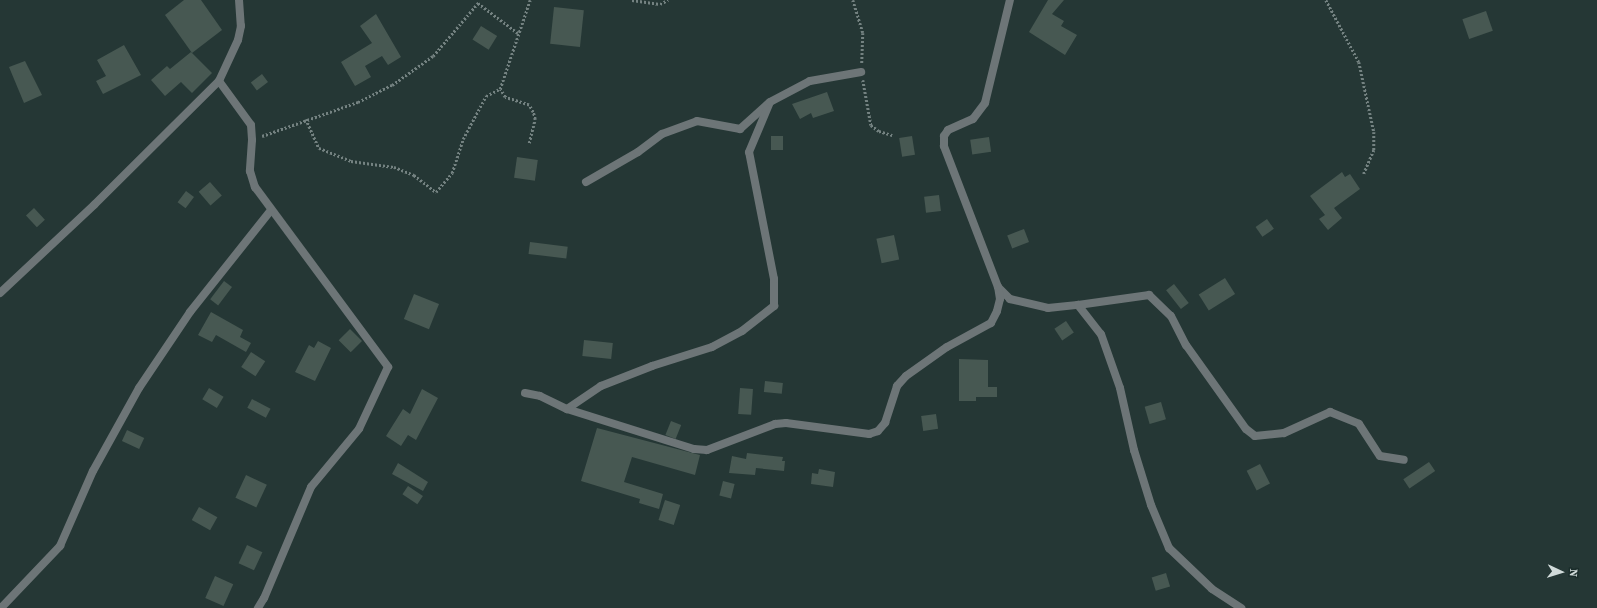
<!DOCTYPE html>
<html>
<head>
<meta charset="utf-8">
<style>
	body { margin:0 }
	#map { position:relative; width:1597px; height:608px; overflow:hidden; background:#253735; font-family:"Source Serif 4",serif }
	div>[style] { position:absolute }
	.building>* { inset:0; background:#475852; transform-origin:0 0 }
	.path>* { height:2.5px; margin-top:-1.25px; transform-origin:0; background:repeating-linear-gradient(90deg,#748281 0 2px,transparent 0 4px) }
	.minor>* { height:8px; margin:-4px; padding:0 4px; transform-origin:4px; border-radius:4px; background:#6d7577 }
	span { translate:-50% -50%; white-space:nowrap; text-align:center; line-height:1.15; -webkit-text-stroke:3px #1b2d2b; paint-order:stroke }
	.north { position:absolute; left:1541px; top:552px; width:40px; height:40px; -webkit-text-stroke:3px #1b2d2b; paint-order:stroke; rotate:94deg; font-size:11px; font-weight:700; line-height:16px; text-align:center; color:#d1dbda }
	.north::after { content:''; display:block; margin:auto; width:14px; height:18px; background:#d1dbda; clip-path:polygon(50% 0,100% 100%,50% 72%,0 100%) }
</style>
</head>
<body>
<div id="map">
	<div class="building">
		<i style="clip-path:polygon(184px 0,201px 0,222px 30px,192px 53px,165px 15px)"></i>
		<i style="clip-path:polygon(1048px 0,1064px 0,1052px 14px,1064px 21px,1061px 26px,1077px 35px,1065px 55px,1029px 32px)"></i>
		<i style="left:554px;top:7px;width:30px;height:37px;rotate:6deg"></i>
		<i style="left:1486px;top:11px;width:21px;height:25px;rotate:71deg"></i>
		<i style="clip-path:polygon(376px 14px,401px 57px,388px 65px,382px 56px,365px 66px,371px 77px,355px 86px,341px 62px,372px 43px,360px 26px)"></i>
		<i style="left:481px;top:26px;width:19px;height:16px;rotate:32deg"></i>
		<i style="clip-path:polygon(124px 45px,141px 75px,103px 94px,96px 81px,106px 76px,97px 60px)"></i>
		<i style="clip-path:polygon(191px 52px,212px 73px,192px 93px,181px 82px,165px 96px,151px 80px,167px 66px,170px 69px)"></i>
		<i style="clip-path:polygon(25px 61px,42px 95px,24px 103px,9px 67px)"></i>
		<i style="left:262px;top:74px;width:10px;height:14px;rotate:53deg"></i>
		<i style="clip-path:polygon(827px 92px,834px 111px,813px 118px,811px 113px,800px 119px,792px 104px)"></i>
		<i style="left:771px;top:136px;width:12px;height:14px"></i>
		<i style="left:912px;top:136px;width:19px;height:13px;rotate:81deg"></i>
		<i style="left:989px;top:137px;width:15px;height:19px;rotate:82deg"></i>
		<i style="left:517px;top:157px;width:21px;height:21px;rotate:8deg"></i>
		<i style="clip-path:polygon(1342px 172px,1345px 177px,1350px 174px,1360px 189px,1334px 208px,1342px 218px,1328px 230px,1319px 219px,1325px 215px,1310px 196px)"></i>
		<i style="left:210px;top:182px;width:18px;height:15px;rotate:49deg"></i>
		<i style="left:186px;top:191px;width:10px;height:14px;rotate:37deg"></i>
		<i style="left:939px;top:195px;width:16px;height:15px;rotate:83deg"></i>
		<i style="left:34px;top:208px;width:16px;height:11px;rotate:47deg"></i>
		<i style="left:1267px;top:219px;width:12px;height:14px;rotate:55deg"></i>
		<i style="left:1024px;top:229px;width:14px;height:18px;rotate:69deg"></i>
		<i style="left:894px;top:235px;width:25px;height:18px;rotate:78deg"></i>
		<i style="left:530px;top:242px;width:38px;height:12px;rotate:7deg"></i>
		<i style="left:1225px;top:278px;width:19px;height:31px;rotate:58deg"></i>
		<i style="left:224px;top:281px;width:10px;height:23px;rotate:37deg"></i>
		<i style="left:1174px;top:284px;width:24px;height:10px;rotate:52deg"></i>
		<i style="left:414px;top:294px;width:27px;height:27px;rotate:22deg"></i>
		<i style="clip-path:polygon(211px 312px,243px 330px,240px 337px,251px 343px,246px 352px,216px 335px,212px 342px,198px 335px)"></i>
		<i style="left:1066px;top:321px;width:14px;height:14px;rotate:56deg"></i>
		<i style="left:350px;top:329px;width:17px;height:16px;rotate:45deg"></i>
		<i style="left:584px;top:340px;width:29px;height:16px;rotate:6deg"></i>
		<i style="clip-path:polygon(318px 341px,331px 348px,315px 381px,295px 372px,309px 345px,314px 348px)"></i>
		<i style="left:251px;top:352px;width:17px;height:18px;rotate:33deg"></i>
		<i style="clip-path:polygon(959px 359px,988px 360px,988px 387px,997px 387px,997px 397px,976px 397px,976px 401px,959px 401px)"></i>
		<i style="left:765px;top:381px;width:18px;height:11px;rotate:6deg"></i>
		<i style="left:209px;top:388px;width:17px;height:13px;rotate:31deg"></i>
		<i style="left:740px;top:388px;width:13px;height:26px;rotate:4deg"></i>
		<i style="clip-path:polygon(422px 389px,438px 398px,416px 440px,408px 435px,401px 446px,386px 436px,403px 409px,410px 414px)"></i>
		<i style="left:252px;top:399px;width:21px;height:10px;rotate:28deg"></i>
		<i style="left:1161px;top:402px;width:18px;height:17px;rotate:74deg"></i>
		<i style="left:936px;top:414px;width:15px;height:15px;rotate:82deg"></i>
		<i style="left:671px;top:421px;width:11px;height:15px;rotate:22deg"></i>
		<i style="clip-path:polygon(597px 428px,700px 455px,695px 475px,632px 457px,624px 482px,663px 494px,659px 509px,639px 503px,640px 499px,581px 481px)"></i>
		<i style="left:127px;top:430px;width:19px;height:12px;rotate:25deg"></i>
		<i style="clip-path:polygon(747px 453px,783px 457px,782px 461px,785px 461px,784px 471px,756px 468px,755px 475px,729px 473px,732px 456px,746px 459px)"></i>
		<i style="left:1429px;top:462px;width:11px;height:31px;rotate:56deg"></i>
		<i style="clip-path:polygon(398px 463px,428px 482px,423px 491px,392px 474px)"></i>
		<i style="left:1260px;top:464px;width:22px;height:15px;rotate:63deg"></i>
		<i style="clip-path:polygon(819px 469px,835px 472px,833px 487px,811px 484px,812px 473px,818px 474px)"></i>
		<i style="left:246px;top:475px;width:23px;height:25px;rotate:25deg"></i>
		<i style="left:723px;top:481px;width:12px;height:15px;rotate:14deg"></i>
		<i style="left:408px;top:486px;width:18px;height:10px;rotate:34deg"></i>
		<i style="left:665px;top:500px;width:16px;height:21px;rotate:18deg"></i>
		<i style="left:199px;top:507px;width:21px;height:15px;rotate:29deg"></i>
		<i style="left:247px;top:545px;width:17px;height:20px;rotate:25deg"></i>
		<i style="left:1166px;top:573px;width:14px;height:15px;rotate:73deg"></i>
		<i style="left:215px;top:576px;width:20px;height:24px;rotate:24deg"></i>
	</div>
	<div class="path">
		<i style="left:632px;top:0;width:28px;rotate:8deg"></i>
		<i style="left:660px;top:4px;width:9px;rotate:-27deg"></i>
		<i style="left:853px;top:0;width:34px;rotate:73deg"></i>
		<i style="left:863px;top:33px;width:30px;rotate:92deg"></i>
		<i style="left:1326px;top:0;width:70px;rotate:62deg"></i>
		<i style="left:1359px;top:62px;width:72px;rotate:77.9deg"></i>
		<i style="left:1374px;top:132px;width:18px;rotate:90deg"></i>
		<i style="left:1374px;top:150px;width:26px;rotate:113deg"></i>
		<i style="left:863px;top:80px;width:46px;rotate:79.9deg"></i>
		<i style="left:871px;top:125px;width:10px;rotate:37deg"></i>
		<i style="left:879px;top:131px;width:14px;rotate:17deg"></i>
		<i style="left:306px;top:119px;width:32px;rotate:66deg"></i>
		<i style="left:319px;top:148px;width:35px;rotate:22deg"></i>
		<i style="left:351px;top:161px;width:43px;rotate:7.9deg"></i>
		<i style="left:394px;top:167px;width:22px;rotate:22deg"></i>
		<i style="left:414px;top:175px;width:28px;rotate:38deg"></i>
		<i style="left:436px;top:192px;width:25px;rotate:-50deg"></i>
		<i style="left:452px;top:173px;width:36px;rotate:-72deg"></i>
		<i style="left:463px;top:139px;width:49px;rotate:-61.9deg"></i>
		<i style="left:486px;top:96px;width:16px;rotate:-27deg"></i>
		<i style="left:262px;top:136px;width:102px;rotate:-19.5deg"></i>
		<i style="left:358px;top:102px;width:38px;rotate:-27deg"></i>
		<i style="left:392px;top:85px;width:50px;rotate:-35.3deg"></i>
		<i style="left:433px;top:56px;width:70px;rotate:-49.7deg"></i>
		<i style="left:478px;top:3px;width:50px;rotate:36.9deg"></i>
		<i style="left:529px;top:143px;width:25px;rotate:-76deg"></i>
		<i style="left:535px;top:119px;width:7px;rotate:-106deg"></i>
		<i style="left:533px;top:112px;width:8px;rotate:-120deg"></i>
		<i style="left:529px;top:105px;width:25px;rotate:-162deg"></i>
		<i style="left:505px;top:97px;width:9px;rotate:-122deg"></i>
		<i style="left:500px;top:89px;width:94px;rotate:-71.4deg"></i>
	</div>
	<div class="minor">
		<i style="left:239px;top:0;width:26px;rotate:86deg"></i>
		<i style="left:241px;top:26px;width:14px;rotate:102deg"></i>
		<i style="left:238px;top:40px;width:45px;rotate:114.9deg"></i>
		<i style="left:219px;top:81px;width:54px;rotate:54deg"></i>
		<i style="left:251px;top:125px;width:15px;rotate:86deg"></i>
		<i style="left:252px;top:140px;width:31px;rotate:94deg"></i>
		<i style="left:250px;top:171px;width:17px;rotate:73deg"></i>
		<i style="left:255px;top:187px;width:224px;rotate:53.5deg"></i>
		<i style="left:388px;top:367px;width:68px;rotate:115.1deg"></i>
		<i style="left:359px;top:429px;width:75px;rotate:129.6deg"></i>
		<i style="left:311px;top:487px;width:121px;rotate:112.9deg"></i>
		<i style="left:264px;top:598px;width:12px;rotate:121deg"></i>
		<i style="left:586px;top:182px;width:60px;rotate:-30deg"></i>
		<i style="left:638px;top:152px;width:30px;rotate:-37deg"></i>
		<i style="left:662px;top:134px;width:37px;rotate:-20deg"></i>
		<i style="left:697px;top:121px;width:44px;rotate:10.5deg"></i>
		<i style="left:740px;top:129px;width:38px;rotate:-42deg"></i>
		<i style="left:998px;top:287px;width:17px;rotate:45deg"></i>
		<i style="left:1010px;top:299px;width:39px;rotate:13deg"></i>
		<i style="left:1048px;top:308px;width:30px;rotate:-6deg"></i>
		<i style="left:1078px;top:305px;width:37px;rotate:52deg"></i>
		<i style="left:1101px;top:334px;width:57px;rotate:70.6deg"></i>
		<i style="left:1120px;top:388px;width:64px;rotate:77.3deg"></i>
		<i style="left:1134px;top:450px;width:58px;rotate:72.8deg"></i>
		<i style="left:1151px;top:505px;width:47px;rotate:67.3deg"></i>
		<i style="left:1169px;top:548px;width:59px;rotate:43.6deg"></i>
		<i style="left:1212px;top:589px;width:35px;rotate:33deg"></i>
		<i style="left:0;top:293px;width:129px;rotate:-43.1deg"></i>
		<i style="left:94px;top:205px;width:176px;rotate:-44.8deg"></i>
		<i style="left:1078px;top:305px;width:72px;rotate:-8deg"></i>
		<i style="left:1149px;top:295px;width:30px;rotate:44deg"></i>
		<i style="left:1171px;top:316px;width:33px;rotate:63deg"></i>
		<i style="left:1186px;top:345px;width:103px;rotate:54.5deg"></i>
		<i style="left:1246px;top:429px;width:11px;rotate:38deg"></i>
		<i style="left:1255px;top:436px;width:29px;rotate:-6deg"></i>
		<i style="left:1284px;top:433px;width:51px;rotate:-24.5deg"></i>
		<i style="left:1330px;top:412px;width:31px;rotate:22deg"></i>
		<i style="left:1359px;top:424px;width:38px;rotate:57deg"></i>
		<i style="left:1380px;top:456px;width:24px;rotate:9deg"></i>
		<i style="left:525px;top:393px;width:15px;rotate:11deg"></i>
		<i style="left:540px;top:396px;width:30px;rotate:26deg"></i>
		<i style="left:567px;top:409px;width:41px;rotate:-34.1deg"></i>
		<i style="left:601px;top:386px;width:55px;rotate:-21.4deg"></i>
		<i style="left:652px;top:366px;width:63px;rotate:-17.6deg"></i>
		<i style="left:712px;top:347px;width:34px;rotate:-28deg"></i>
		<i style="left:742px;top:331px;width:41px;rotate:-38deg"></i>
		<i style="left:774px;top:306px;width:27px;rotate:-90deg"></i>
		<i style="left:774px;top:279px;width:129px;rotate:-101.1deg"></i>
		<i style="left:749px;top:152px;width:54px;rotate:-67.2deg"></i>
		<i style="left:770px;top:102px;width:45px;rotate:-27.7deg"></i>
		<i style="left:810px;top:81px;width:52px;rotate:-10deg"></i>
		<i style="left:567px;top:409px;width:133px;rotate:17.5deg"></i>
		<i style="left:694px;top:449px;width:13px;rotate:4deg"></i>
		<i style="left:707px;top:450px;width:73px;rotate:-20.9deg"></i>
		<i style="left:775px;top:424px;width:11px;rotate:-5deg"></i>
		<i style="left:786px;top:423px;width:84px;rotate:7.5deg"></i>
		<i style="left:869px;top:434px;width:9px;rotate:-18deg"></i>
		<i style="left:878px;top:431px;width:11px;rotate:-49deg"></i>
		<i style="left:885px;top:423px;width:39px;rotate:-72deg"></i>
		<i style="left:897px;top:386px;width:13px;rotate:-48deg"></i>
		<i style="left:906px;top:376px;width:50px;rotate:-35.3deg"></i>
		<i style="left:947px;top:347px;width:50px;rotate:-28.6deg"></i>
		<i style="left:991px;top:323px;width:13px;rotate:-63deg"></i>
		<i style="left:997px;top:311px;width:12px;rotate:-76deg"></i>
		<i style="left:1000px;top:299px;width:12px;rotate:-99deg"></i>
		<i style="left:998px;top:287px;width:151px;rotate:-111deg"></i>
		<i style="left:944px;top:146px;width:10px;rotate:-90deg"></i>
		<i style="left:944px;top:136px;width:7px;rotate:-56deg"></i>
		<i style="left:948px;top:130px;width:27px;rotate:-24deg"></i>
		<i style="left:973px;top:119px;width:20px;rotate:-53deg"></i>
		<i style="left:985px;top:103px;width:106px;rotate:-76.4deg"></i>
		<i style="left:1px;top:608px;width:86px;rotate:-46.4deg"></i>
		<i style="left:60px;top:546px;width:82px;rotate:-66.3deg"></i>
		<i style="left:93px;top:471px;width:95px;rotate:-61deg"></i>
		<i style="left:139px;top:388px;width:92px;rotate:-56.1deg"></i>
		<i style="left:190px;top:312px;width:130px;rotate:-51.5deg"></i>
	</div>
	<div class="north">N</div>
</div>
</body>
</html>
